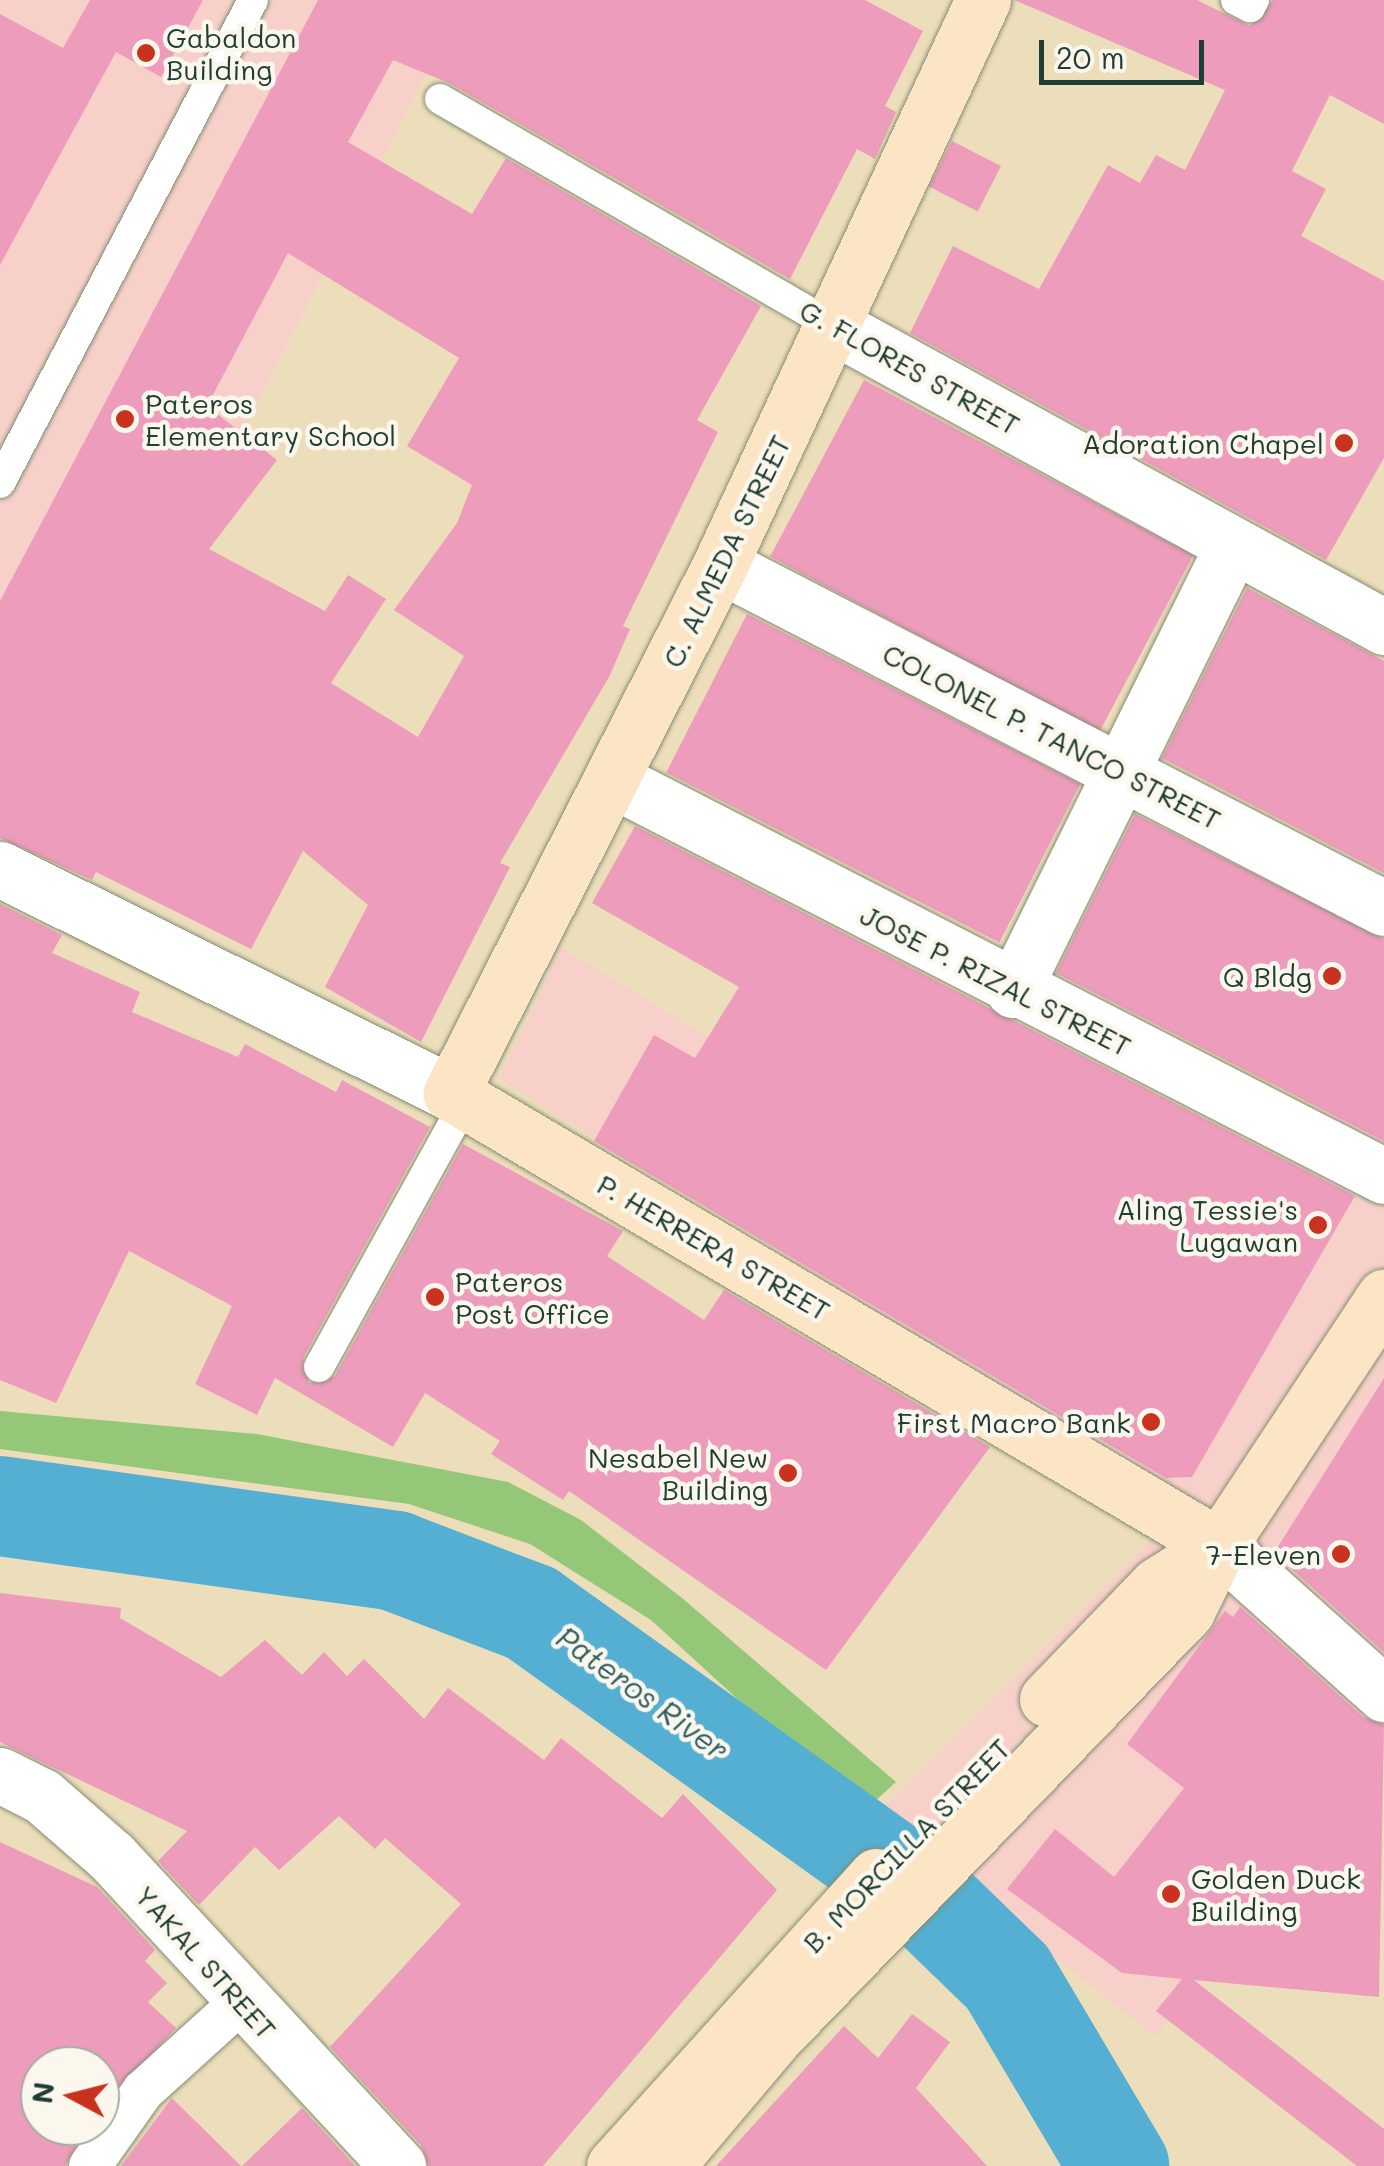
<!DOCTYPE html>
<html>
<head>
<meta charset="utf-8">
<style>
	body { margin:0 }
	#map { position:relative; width:1384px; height:2166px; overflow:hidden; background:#ecdeba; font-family:Mali,sans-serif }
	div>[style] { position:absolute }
	.built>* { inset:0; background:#f7d1c9 }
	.green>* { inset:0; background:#94c777 }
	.river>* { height:100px; margin:-50px; padding:0 50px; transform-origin:50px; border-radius:50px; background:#54afd2 }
	.building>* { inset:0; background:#ee9cbc; transform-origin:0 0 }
	.roads { filter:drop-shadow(0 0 2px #868e77) drop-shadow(0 0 2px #868e77) }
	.service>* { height:30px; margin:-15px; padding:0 15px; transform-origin:15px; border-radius:15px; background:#fff }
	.pedestrian>* { height:42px; margin:-21px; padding:0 21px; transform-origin:21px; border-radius:21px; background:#fff }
	.minor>* { height:55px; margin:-27.5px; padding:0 27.5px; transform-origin:27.5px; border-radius:27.5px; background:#fff }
	.tertiary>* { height:55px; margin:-27.5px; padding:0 27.5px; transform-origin:27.5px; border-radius:27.5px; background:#fff }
	.secondary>* { height:55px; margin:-27.5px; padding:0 27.5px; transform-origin:27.5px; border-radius:27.5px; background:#fce5c4 }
	.dots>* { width:28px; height:28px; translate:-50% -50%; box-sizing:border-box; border:5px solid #fbf7ec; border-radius:50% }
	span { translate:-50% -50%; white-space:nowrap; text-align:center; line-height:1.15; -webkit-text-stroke:9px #fbf7ec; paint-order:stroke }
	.poi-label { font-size:28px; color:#1f3d34 }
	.left { translate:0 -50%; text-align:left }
	.right { translate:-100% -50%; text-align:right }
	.street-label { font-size:28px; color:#1f3d34 }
	.water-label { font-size:30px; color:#2f5f63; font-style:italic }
	.north { position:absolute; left:20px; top:2046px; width:100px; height:100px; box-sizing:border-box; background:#fbf7ec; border:2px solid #a3ada2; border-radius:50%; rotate:277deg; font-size:28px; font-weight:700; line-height:40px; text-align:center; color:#1f3d34 }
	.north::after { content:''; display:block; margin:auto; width:35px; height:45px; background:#c8321e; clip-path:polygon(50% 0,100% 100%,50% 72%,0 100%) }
	.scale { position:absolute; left:1039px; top:40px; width:165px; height:45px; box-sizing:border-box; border:5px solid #1f3d34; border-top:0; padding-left:12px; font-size:30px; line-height:35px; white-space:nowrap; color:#1f3d34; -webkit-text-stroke:8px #fbf7ec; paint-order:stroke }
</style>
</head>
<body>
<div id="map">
	<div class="built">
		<i style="clip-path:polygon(0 0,464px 0,27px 852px,0 838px)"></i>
		<i style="clip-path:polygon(561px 947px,1065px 1255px,1250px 1225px,1384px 998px,1384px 1742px,1155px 2037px,876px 1815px,1186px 1505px,500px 1079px)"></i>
	</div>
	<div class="green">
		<i style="clip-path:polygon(0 1411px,257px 1434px,508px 1482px,581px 1520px,682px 1598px,896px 1782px,862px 1813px,651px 1620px,530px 1544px,409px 1504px,0 1449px)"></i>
	</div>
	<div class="river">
		<i style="left:0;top:1506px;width:399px;rotate:7.9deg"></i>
		<i style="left:395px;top:1561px;width:146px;rotate:20.9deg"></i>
		<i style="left:531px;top:1613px;width:470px;rotate:35.6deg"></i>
		<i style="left:913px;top:1886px;width:131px;rotate:44.1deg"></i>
		<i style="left:1007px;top:1977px;width:220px;rotate:59.3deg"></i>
	</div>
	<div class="building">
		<i style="clip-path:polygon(90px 0,203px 0,161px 77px,116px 52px,0 265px,0 14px,63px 48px)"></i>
		<i style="clip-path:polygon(evenodd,318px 0,865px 0,923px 31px,885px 106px,896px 112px,875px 159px,857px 149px,790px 279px,449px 83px,393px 60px,348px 142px,472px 214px,506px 158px,761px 306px,697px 420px,718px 432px,623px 626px,630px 629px,609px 677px,500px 863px,510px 867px,421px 1042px,325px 987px,368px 905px,303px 851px,251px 949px,96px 872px,92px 880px,0 838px,0 601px,318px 0,288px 253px,459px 358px,407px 446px,472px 485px,457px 523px,394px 610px,464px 656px,418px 737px,331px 683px,386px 599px,348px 575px,325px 611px,209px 549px,277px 460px,207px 406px,288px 253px)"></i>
		<i style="clip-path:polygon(1014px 0,1197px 0,1250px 26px,1273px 0,1384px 0,1384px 124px,1330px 95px,1292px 171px,1326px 189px,1301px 236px,1384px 281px,1384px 458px,1326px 560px,910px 333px,953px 246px,1039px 289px,1108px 165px,1140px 183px,1156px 155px,1185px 170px,1225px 90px)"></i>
		<i style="left:952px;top:141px;width:55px;height:51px;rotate:27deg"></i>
		<i style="left:864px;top:380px;width:373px;height:200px;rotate:28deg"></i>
		<i style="clip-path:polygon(1247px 588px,1384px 661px,1384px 873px,1162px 758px)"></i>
		<i style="left:747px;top:614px;width:374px;height:178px;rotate:27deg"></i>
		<i style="clip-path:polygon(1135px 814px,1384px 939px,1384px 1141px,1056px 973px)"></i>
		<i style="clip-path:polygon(635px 826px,1355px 1196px,1192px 1477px,1166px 1478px,594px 1141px,654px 1035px,695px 1058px,739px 987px,592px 903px)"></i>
		<i style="clip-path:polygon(0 904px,62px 935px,52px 953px,140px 992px,132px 1012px,238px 1057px,245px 1044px,336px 1092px,342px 1080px,430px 1127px,303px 1358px,309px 1383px,335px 1376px,463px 1144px,623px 1231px,607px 1256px,704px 1320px,724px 1290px,990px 1447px,826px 1670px,569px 1491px,563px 1500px,491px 1454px,500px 1441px,425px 1393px,393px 1447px,275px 1378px,257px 1415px,195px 1384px,232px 1306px,129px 1251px,56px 1403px,0 1380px)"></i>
		<i style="clip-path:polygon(1384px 1378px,1384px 1652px,1274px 1553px)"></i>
		<i style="clip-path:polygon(0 1593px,121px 1608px,120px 1618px,221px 1677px,265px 1640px,302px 1675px,324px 1652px,347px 1676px,364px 1659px,424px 1719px,448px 1688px,544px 1760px,561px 1738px,662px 1818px,683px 1794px,777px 1890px,543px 2166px,428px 2166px,421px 2145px,330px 2047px,461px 1904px,385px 1838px,375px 1849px,339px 1816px,279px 1870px,255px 1847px,199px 1905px,158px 1861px,187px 1831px,0 1742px)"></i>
		<i style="clip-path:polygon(1240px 1607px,1363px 1717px,1384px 1724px,1379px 1997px,1194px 1980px,1384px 2129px,1384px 2166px,1357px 2166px,1156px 2011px,1182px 1979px,1122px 1973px,1007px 1889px,1055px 1829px,1114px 1877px,1184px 1788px,1127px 1744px,1225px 1611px,1233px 1617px)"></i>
		<i style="clip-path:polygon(0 1842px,97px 1887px,155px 1950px,145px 1961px,167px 1983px,148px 2002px,176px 2028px,100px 2109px,100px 2066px,40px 2066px,40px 2126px,88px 2126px,65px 2166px,0 2166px)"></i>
		<i style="clip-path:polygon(912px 2014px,950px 2042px,916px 2088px,987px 2166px,716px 2166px,844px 2026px,878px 2058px)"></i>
		<i style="clip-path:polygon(172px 2098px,241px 2166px,121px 2166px)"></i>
		<i style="clip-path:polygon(302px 2108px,355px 2166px,242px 2166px)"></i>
	</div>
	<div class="roads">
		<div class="service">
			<i style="left:1236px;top:0;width:16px;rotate:27deg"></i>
			<i style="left:1250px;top:7px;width:8px;rotate:-60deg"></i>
			<i style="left:440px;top:99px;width:456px;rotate:30deg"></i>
			<i style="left:0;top:483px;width:545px;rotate:-62.35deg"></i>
			<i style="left:319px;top:1367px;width:303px;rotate:-61.1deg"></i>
		</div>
		<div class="pedestrian">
			<i style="left:90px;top:2166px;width:92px;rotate:-54.8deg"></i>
			<i style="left:143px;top:2091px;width:131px;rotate:-42.2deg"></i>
		</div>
		<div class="minor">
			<i style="left:835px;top:327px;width:626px;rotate:28.65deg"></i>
			<i style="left:720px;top:565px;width:747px;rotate:27.32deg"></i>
			<i style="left:611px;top:779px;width:869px;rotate:27.18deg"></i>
			<i style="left:1013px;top:990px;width:496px;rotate:-63.7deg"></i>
			<i style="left:0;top:1775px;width:47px;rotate:26.6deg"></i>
			<i style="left:42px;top:1796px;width:93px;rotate:41.1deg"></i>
			<i style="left:112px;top:1857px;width:421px;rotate:47.2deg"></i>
		</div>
		<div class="tertiary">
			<i style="left:0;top:869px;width:504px;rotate:26.41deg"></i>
			<i style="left:1219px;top:1546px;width:222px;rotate:41.9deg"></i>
		</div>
		<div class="secondary">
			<i style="left:983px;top:0;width:623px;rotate:114.96deg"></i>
			<i style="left:720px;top:565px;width:593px;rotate:117deg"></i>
			<i style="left:451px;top:1093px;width:892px;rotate:30.53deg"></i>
			<i style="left:1047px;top:1699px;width:158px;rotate:-46deg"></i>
			<i style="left:1157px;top:1585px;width:73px;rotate:-32.2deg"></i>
			<i style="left:614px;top:2166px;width:391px;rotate:-47.9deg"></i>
			<i style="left:666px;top:2166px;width:167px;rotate:-49.8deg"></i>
			<i style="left:774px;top:2038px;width:594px;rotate:-45.95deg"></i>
			<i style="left:1187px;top:1611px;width:72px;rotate:-63.8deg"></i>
			<i style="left:1219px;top:1546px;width:299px;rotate:-56.5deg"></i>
		</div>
	</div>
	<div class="dots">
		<i style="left:146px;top:53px;background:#c8321e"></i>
		<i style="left:125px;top:419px;background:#c8321e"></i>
		<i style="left:1344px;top:443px;background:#c8321e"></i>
		<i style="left:1332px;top:976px;background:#c8321e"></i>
		<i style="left:1318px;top:1225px;background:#c8321e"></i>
		<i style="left:435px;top:1297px;background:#c8321e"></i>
		<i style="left:1151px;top:1422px;background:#c8321e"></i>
		<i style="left:788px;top:1473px;background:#c8321e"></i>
		<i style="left:1341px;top:1554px;background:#c8321e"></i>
		<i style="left:1171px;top:1894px;background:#c8321e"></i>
	</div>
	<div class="poi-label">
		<span class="left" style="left:166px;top:53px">Gabaldon<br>Building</span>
		<span class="left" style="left:145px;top:419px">Pateros<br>Elementary School</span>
		<span class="right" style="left:1324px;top:443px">Adoration Chapel</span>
		<span class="right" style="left:1312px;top:976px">Q Bldg</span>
		<span class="right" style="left:1298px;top:1225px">Aling Tessie's<br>Lugawan</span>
		<span class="left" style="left:455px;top:1297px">Pateros<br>Post Office</span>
		<span class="right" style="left:1131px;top:1422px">First Macro Bank</span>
		<span class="right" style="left:768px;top:1473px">Nesabel New<br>Building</span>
		<span class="right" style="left:1321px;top:1554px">7-Eleven</span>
		<span class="left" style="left:1191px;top:1894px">Golden Duck<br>Building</span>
	</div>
	<div class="street-label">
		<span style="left:910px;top:367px;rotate:29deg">G. FLORES STREET</span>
		<span style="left:726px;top:551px;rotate:-64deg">C. ALMEDA STREET</span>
		<span style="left:1052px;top:736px;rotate:27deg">COLONEL P. TANCO STREET</span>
		<span style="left:996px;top:980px;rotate:27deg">JOSE P. RIZAL STREET</span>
		<span style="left:714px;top:1247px;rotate:30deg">P. HERRERA STREET</span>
		<span style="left:906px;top:1845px;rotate:-46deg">B. MORCILLA STREET</span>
		<span style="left:206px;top:1962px;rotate:48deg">YAKAL STREET</span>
	</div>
	<div class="water-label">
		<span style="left:643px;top:1693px;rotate:36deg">Pateros River</span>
	</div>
	<div class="north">N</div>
	<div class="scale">20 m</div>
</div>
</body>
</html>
